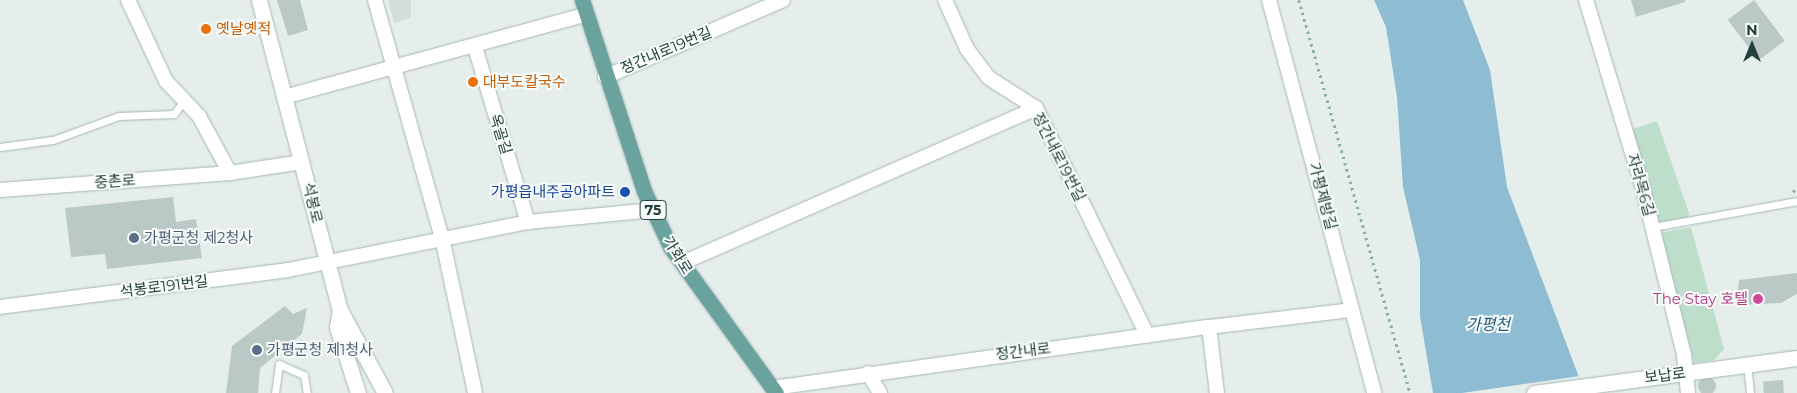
<!DOCTYPE html>
<html>
<head>
<meta charset="utf-8">
<style>
	body { margin:0 }
	#map { position:relative; width:1797px; height:393px; overflow:hidden; background:#e5eeeb; font-family:Montserrat,"Noto Sans KR",sans-serif }
	div>[style] { position:absolute }
	.built>* { inset:0; background:#d3dedb }
	.green>* { inset:0; background:#bedecc }
	.water>* { inset:0; background:#8ebcd2 }
	.pier>* { inset:0; background:#e5eeeb }
	.building>* { inset:0; background:#bac9c5; transform-origin:0 0 }
	.round { border-radius:50% }
	.path>* { height:2.5px; margin-top:-1.25px; transform-origin:0; background:repeating-linear-gradient(90deg,#86b1ab 0 2.5px,transparent 0 6.5px) }
	.roads { filter:drop-shadow(0 0 1px #a7b6b3) drop-shadow(0 0 1px #a7b6b3) }
	.lane>* { height:7px; margin:-3.5px; padding:0 3.5px; transform-origin:3.5px; border-radius:3.5px; background:#fff }
	.street>* { height:14px; margin:-7px; padding:0 7px; transform-origin:7px; border-radius:7px; background:#fff }
	.secondary>* { height:15px; margin:-7.5px; padding:0 7.5px; transform-origin:7.5px; border-radius:7.5px; background:#fff }
	.primary>* { height:15px; margin:-7.5px; padding:0 7.5px; transform-origin:7.5px; border-radius:7.5px; background:#6aa39e }
	.dots>* { width:14px; height:14px; translate:-50% -50%; box-sizing:border-box; border:2px solid #f6faf9; border-radius:50% }
	span { translate:-50% -50%; white-space:nowrap; text-align:center; line-height:1.15; -webkit-text-stroke:4px #f6faf9; paint-order:stroke }
	.shield-label span { padding:1px 4px; background:#f6faf9; border:1px solid; border-radius:4px; -webkit-text-stroke-width:0 }
	.shield-label { font-size:14px; color:#24403d; font-weight:700 }
	.food-label { font-size:15px; color:#c56008 }
	.left { translate:0 -50%; text-align:left }
	.street-label { font-size:15px; color:#24403d }
	.transit-label { font-size:15px; color:#164399 }
	.right { translate:-100% -50%; text-align:right }
	.service-label { font-size:15px; color:#4e5e75 }
	.hotel-label { font-size:15px; color:#b23c85 }
	.water-label { font-size:16px; color:#1e5c7c; font-style:italic }
	.north { position:absolute; left:1727px; top:20px; width:50px; height:50px; -webkit-text-stroke:4px #f6faf9; paint-order:stroke; rotate:0deg; font-size:14px; font-weight:700; line-height:20px; text-align:center; color:#24403d }
	.north::after { content:''; display:block; margin:auto; width:18px; height:22px; background:#24403d; clip-path:polygon(50% 0,100% 100%,50% 72%,0 100%) }
</style>
</head>
<body>
<div id="map">
	<div class="built">
		<i style="clip-path:polygon(388px 0,411px 0,411px 18px,394px 23px)"></i>
	</div>
	<div class="green">
		<i style="clip-path:polygon(1657px 121px,1689px 213px,1688px 217px,1659px 222px,1630px 130px)"></i>
		<i style="clip-path:polygon(1691px 227px,1724px 349px,1714px 360px,1694px 363px,1659px 233px)"></i>
	</div>
	<div class="water">
		<i style="clip-path:polygon(1374px 0,1463px 0,1490px 70px,1507px 187px,1585px 393px,1433px 393px,1420px 316px,1420px 260px,1403px 187px,1397px 97px,1386px 27px)"></i>
	</div>
	<div class="pier">
		<i style="clip-path:polygon(1580px 376px,1588px 393px,1462px 393px)"></i>
	</div>
	<div class="building">
		<i style="clip-path:polygon(277px 0,300px 0,308px 30px,288px 36px)"></i>
		<i style="clip-path:polygon(1631px 0,1685px 0,1685px 2px,1636px 17px)"></i>
		<i style="left:1754px;top:0;width:51px;height:33px;rotate:53deg"></i>
		<i style="clip-path:polygon(173px 197px,176px 222px,196px 219px,202px 258px,107px 269px,105px 254px,71px 257px,65px 208px)"></i>
		<i style="clip-path:polygon(1797px 273px,1797px 294px,1781px 303px,1736px 305px,1739px 280px)"></i>
		<i style="clip-path:polygon(285px 306px,293px 314px,307px 308px,302px 334px,260px 368px,258px 393px,226px 393px,232px 346px)"></i>
		<i class="round" style="left:1698px;top:377px;width:18px;height:18px"></i>
		<i style="left:1783px;top:380px;width:13px;height:20px;rotate:86deg"></i>
	</div>
	<div class="path">
		<i style="left:1299px;top:0;width:408px;rotate:74.2deg"></i>
		<i style="left:1793px;top:192px;width:6px;rotate:-51deg"></i>
	</div>
	<div class="roads">
		<div class="lane">
			<i style="left:0;top:147px;width:53px;rotate:-7.5deg"></i>
			<i style="left:53px;top:140px;width:70px;rotate:-20deg"></i>
			<i style="left:119px;top:116px;width:55px;rotate:-2.1deg"></i>
			<i style="left:174px;top:114px;width:19px;rotate:-54deg"></i>
			<i style="left:1653px;top:227px;width:146px;rotate:-10.2deg"></i>
			<i style="left:1747px;top:364px;width:29px;rotate:84deg"></i>
			<i style="left:275px;top:393px;width:29px;rotate:-82deg"></i>
			<i style="left:279px;top:364px;width:27px;rotate:24deg"></i>
			<i style="left:304px;top:375px;width:18px;rotate:81deg"></i>
		</div>
		<div class="street">
			<i style="left:128px;top:0;width:89px;rotate:64.9deg"></i>
			<i style="left:166px;top:81px;width:48px;rotate:46.7deg"></i>
			<i style="left:199px;top:116px;width:65px;rotate:61.5deg"></i>
			<i style="left:230px;top:173px;width:73px;rotate:-8.7deg"></i>
			<i style="left:375px;top:0;width:251px;rotate:74.3deg"></i>
			<i style="left:443px;top:242px;width:154px;rotate:78deg"></i>
			<i style="left:945px;top:0;width:54px;rotate:65.8deg"></i>
			<i style="left:967px;top:49px;width:36px;rotate:53deg"></i>
			<i style="left:989px;top:78px;width:56px;rotate:32.6deg"></i>
			<i style="left:1036px;top:108px;width:253px;rotate:63.9deg"></i>
			<i style="left:1269px;top:0;width:407px;rotate:75deg"></i>
			<i style="left:1586px;top:0;width:193px;rotate:73.2deg"></i>
			<i style="left:1642px;top:185px;width:175px;rotate:76.1deg"></i>
			<i style="left:1684px;top:355px;width:38px;rotate:84deg"></i>
			<i style="left:475px;top:47px;width:183px;rotate:73.2deg"></i>
			<i style="left:605px;top:77px;width:194px;rotate:-23.4deg"></i>
			<i style="left:284px;top:97px;width:314px;rotate:-15.3deg"></i>
			<i style="left:0;top:190px;width:231px;rotate:-4.2deg"></i>
			<i style="left:682px;top:263px;width:386px;rotate:-23.6deg"></i>
			<i style="left:0;top:307px;width:290px;rotate:-7.3deg"></i>
			<i style="left:288px;top:270px;width:245px;rotate:-11.3deg"></i>
			<i style="left:528px;top:222px;width:126px;rotate:-5.5deg"></i>
			<i style="left:1209px;top:327px;width:144px;rotate:-6.8deg"></i>
			<i style="left:868px;top:373px;width:23px;rotate:59deg"></i>
			<i style="left:773px;top:388px;width:440px;rotate:-8deg"></i>
			<i style="left:1209px;top:327px;width:66px;rotate:83.1deg"></i>
		</div>
		<div class="secondary">
			<i style="left:259px;top:0;width:320px;rotate:75.4deg"></i>
			<i style="left:358px;top:393px;width:69px;rotate:-107.7deg"></i>
			<i style="left:337px;top:327px;width:17px;rotate:-80deg"></i>
			<i style="left:340px;top:310px;width:94px;rotate:61.5deg"></i>
			<i style="left:1534px;top:393px;width:265px;rotate:-7.6deg"></i>
		</div>
		<div class="primary">
			<i style="left:582px;top:0;width:201px;rotate:72deg"></i>
			<i style="left:644px;top:191px;width:63px;rotate:64.7deg"></i>
			<i style="left:671px;top:248px;width:179px;rotate:54.1deg"></i>
		</div>
	</div>
	<div class="dots">
		<i style="left:206px;top:29px;background:#e8710a"></i>
		<i style="left:473px;top:82px;background:#e8710a"></i>
		<i style="left:625px;top:192px;background:#1a4fb4"></i>
		<i style="left:134px;top:238px;background:#5c6f8a"></i>
		<i style="left:1758px;top:299px;background:#d1479c"></i>
		<i style="left:257px;top:350px;background:#5c6f8a"></i>
	</div>
	<div class="shield-label">
		<span style="left:653px;top:210px">75</span>
	</div>
	<div class="food-label">
		<span class="left" style="left:216px;top:29px">옛날옛적</span>
		<span class="left" style="left:483px;top:82px">대부도칼국수</span>
	</div>
	<div class="street-label">
		<span style="left:666px;top:50px;rotate:-23deg">정간내로19번길</span>
		<span style="left:501px;top:134px;rotate:73deg">옥골길</span>
		<span style="left:1059px;top:157px;rotate:63deg">정간내로19번길</span>
		<span style="left:115px;top:181px;rotate:-4deg">중촌로</span>
		<span style="left:1641px;top:185px;rotate:74deg">자라목6길</span>
		<span style="left:1323px;top:196px;rotate:75deg">가평제방길</span>
		<span style="left:313px;top:203px;rotate:76deg">석봉로</span>
		<span style="left:678px;top:255px;rotate:58deg">가화로</span>
		<span style="left:164px;top:286px;rotate:-7deg">석봉로191번길</span>
		<span style="left:1023px;top:351px;rotate:-7deg">정간내로</span>
		<span style="left:1665px;top:375px;rotate:-7deg">보납로</span>
	</div>
	<div class="transit-label">
		<span class="right" style="left:615px;top:192px">가평읍내주공아파트</span>
	</div>
	<div class="service-label">
		<span class="left" style="left:144px;top:238px">가평군청 제2청사</span>
		<span class="left" style="left:267px;top:350px">가평군청 제1청사</span>
	</div>
	<div class="hotel-label">
		<span class="right" style="left:1748px;top:299px">The Stay 호텔</span>
	</div>
	<div class="water-label">
		<span style="left:1488px;top:325px">가평천</span>
	</div>
	<div class="north">N</div>
</div>
</body>
</html>
